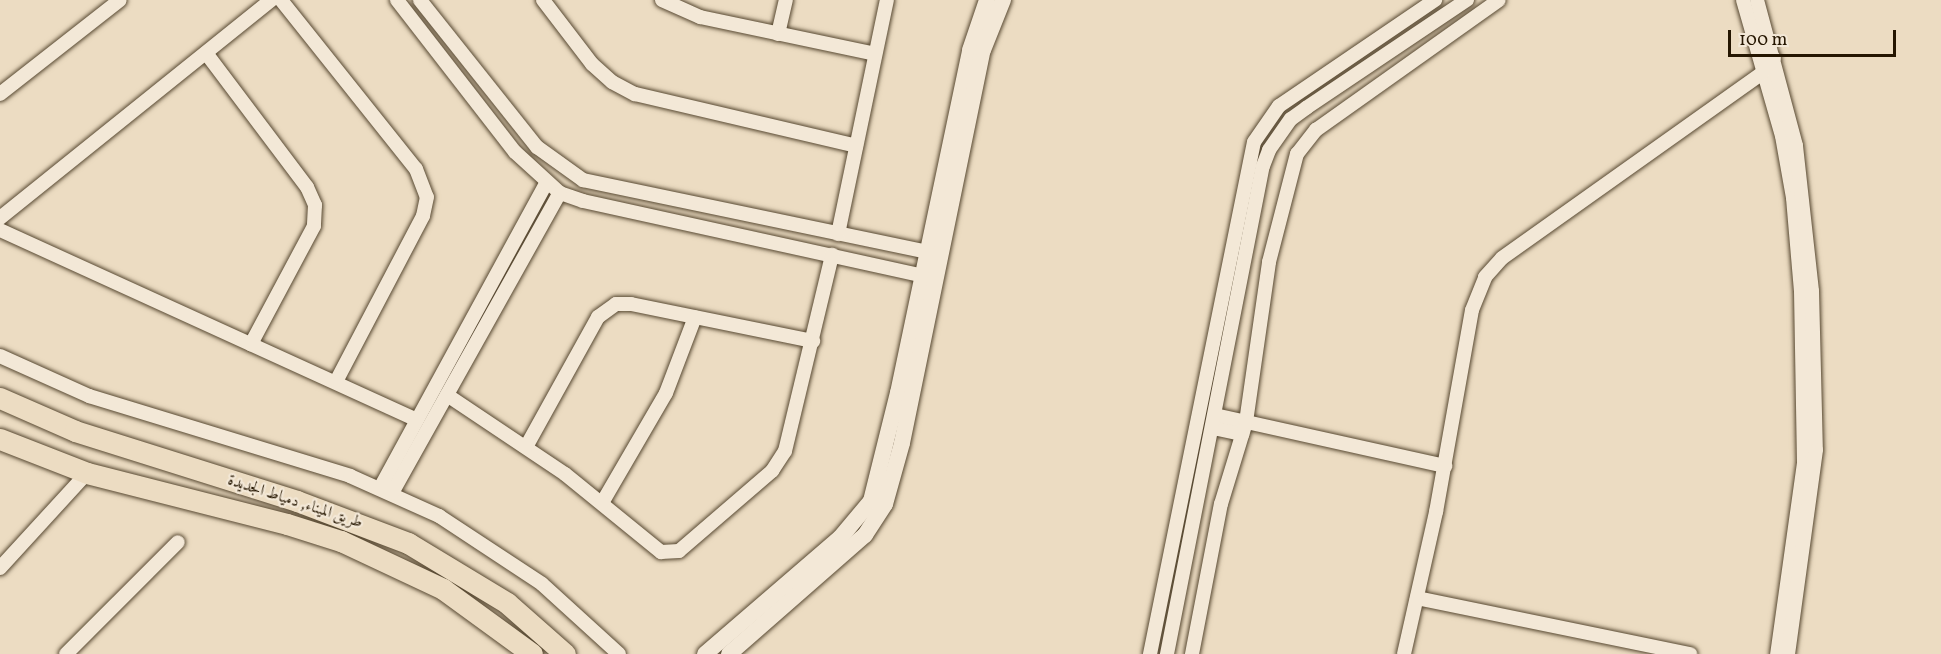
<!DOCTYPE html>
<html>
<head>
<meta charset="utf-8">
<style>
	body { margin:0 }
	#map { position:relative; width:1941px; height:654px; overflow:hidden; background:#ecdcc2; font-family:Vollkorn,Amiri,serif }
	div>[style] { position:absolute }
	.roads { filter:drop-shadow(0 0 2px #574831) drop-shadow(0 0 2px #574831) }
	.minor>* { height:14px; margin:-7px; padding:0 7px; transform-origin:7px; border-radius:7px; background:#f3e8d7 }
	.tertiary>* { height:16px; margin:-8px; padding:0 8px; transform-origin:8px; border-radius:8px; background:#f3e8d7 }
	.primary>* { height:21px; margin:-10.5px; padding:0 10.5px; transform-origin:10.5px; border-radius:10.5px; background:#ecdcc2 }
	span { translate:-50% -50%; white-space:nowrap; text-align:center; line-height:1.15; -webkit-text-stroke:4.5px #f3e8d7; paint-order:stroke }
	.street-label { font-size:16px; color:#251601 }
	.scale { position:absolute; left:1728px; top:30px; width:168px; height:27px; box-sizing:border-box; border:3px solid #251601; border-top:0; padding-left:8px; font-size:18px; line-height:21px; white-space:nowrap; color:#251601; -webkit-text-stroke:4px #f3e8d7; paint-order:stroke }
</style>
</head>
<body>
<div id="map">
	<div class="roads">
		<div class="minor">
			<i style="left:281px;top:0;width:216px;rotate:51.4deg"></i>
			<i style="left:416px;top:169px;width:30px;rotate:69deg"></i>
			<i style="left:427px;top:197px;width:19px;rotate:102deg"></i>
			<i style="left:423px;top:216px;width:187px;rotate:117.7deg"></i>
			<i style="left:397px;top:0;width:192px;rotate:52.2deg"></i>
			<i style="left:515px;top:152px;width:61px;rotate:42.3deg"></i>
			<i style="left:560px;top:193px;width:24px;rotate:19deg"></i>
			<i style="left:583px;top:201px;width:348px;rotate:12.4deg"></i>
			<i style="left:420px;top:0;width:188px;rotate:51.5deg"></i>
			<i style="left:537px;top:147px;width:57px;rotate:35.7deg"></i>
			<i style="left:583px;top:180px;width:352px;rotate:11.8deg"></i>
			<i style="left:543px;top:0;width:81px;rotate:52.6deg"></i>
			<i style="left:592px;top:64px;width:27px;rotate:42deg"></i>
			<i style="left:612px;top:82px;width:26px;rotate:28deg"></i>
			<i style="left:635px;top:94px;width:227px;rotate:13.2deg"></i>
			<i style="left:662px;top:0;width:42px;rotate:24.1deg"></i>
			<i style="left:700px;top:17px;width:179px;rotate:11.9deg"></i>
			<i style="left:1743px;top:0;width:141px;rotate:74deg"></i>
			<i style="left:1782px;top:136px;width:63px;rotate:79.9deg"></i>
			<i style="left:1793px;top:198px;width:93px;rotate:85.1deg"></i>
			<i style="left:1801px;top:291px;width:172px;rotate:89deg"></i>
			<i style="left:1804px;top:463px;width:193px;rotate:98deg"></i>
			<i style="left:1757px;top:0;width:151px;rotate:75deg"></i>
			<i style="left:1796px;top:146px;width:146px;rotate:83.7deg"></i>
			<i style="left:1812px;top:291px;width:159px;rotate:88.6deg"></i>
			<i style="left:1816px;top:450px;width:206px;rotate:97.8deg"></i>
			<i style="left:778px;top:34px;width:35px;rotate:-77deg"></i>
			<i style="left:206px;top:53px;width:168px;rotate:53deg"></i>
			<i style="left:307px;top:187px;width:20px;rotate:66deg"></i>
			<i style="left:315px;top:205px;width:21px;rotate:93deg"></i>
			<i style="left:314px;top:226px;width:134px;rotate:118.1deg"></i>
			<i style="left:0;top:94px;width:152px;rotate:-38.1deg"></i>
			<i style="left:0;top:218px;width:348px;rotate:-38.8deg"></i>
			<i style="left:0;top:230px;width:458px;rotate:24.5deg"></i>
			<i style="left:838px;top:234px;width:239px;rotate:-78.2deg"></i>
			<i style="left:0;top:356px;width:98px;rotate:24.2deg"></i>
			<i style="left:89px;top:396px;width:273px;rotate:17deg"></i>
			<i style="left:350px;top:476px;width:98px;rotate:24.2deg"></i>
			<i style="left:439px;top:516px;width:123px;rotate:33.4deg"></i>
			<i style="left:542px;top:584px;width:104px;rotate:42.3deg"></i>
			<i style="left:447px;top:395px;width:142px;rotate:33.8deg"></i>
			<i style="left:565px;top:474px;width:124px;rotate:39.1deg"></i>
			<i style="left:661px;top:552px;width:18px;rotate:-3deg"></i>
			<i style="left:679px;top:551px;width:123px;rotate:-40.7deg"></i>
			<i style="left:772px;top:471px;width:24px;rotate:-57deg"></i>
			<i style="left:785px;top:451px;width:202px;rotate:-76.5deg"></i>
			<i style="left:1215px;top:415px;width:236px;rotate:12.5deg"></i>
			<i style="left:1213px;top:428px;width:30px;rotate:12deg"></i>
			<i style="left:526px;top:447px;width:149px;rotate:-61deg"></i>
			<i style="left:598px;top:317px;width:22px;rotate:-36deg"></i>
			<i style="left:616px;top:304px;width:15px"></i>
			<i style="left:631px;top:304px;width:186px;rotate:11.5deg"></i>
			<i style="left:380px;top:488px;width:347px;rotate:-61.4deg"></i>
			<i style="left:392px;top:493px;width:344px;rotate:-60.8deg"></i>
			<i style="left:602px;top:503px;width:127px;rotate:-59.8deg"></i>
			<i style="left:666px;top:393px;width:81px;rotate:-69.1deg"></i>
			<i style="left:0;top:568px;width:129px;rotate:-47.5deg"></i>
			<i style="left:1417px;top:598px;width:279px;rotate:11.6deg"></i>
			<i style="left:66px;top:654px;width:158px;rotate:-45deg"></i>
			<i style="left:1150px;top:654px;width:522px;rotate:-78.52deg"></i>
			<i style="left:1254px;top:142px;width:44px;rotate:-55.2deg"></i>
			<i style="left:1279px;top:106px;width:189px;rotate:-34.2deg"></i>
			<i style="left:1167px;top:654px;width:497px;rotate:-78.9deg"></i>
			<i style="left:1263px;top:166px;width:17px;rotate:-69deg"></i>
			<i style="left:1269px;top:150px;width:38px;rotate:-55deg"></i>
			<i style="left:1291px;top:119px;width:19px;rotate:-36deg"></i>
			<i style="left:1306px;top:108px;width:194px;rotate:-33.9deg"></i>
			<i style="left:1192px;top:654px;width:153px;rotate:-79.1deg"></i>
			<i style="left:1221px;top:504px;width:86px;rotate:-73deg"></i>
			<i style="left:1246px;top:422px;width:162px;rotate:-81.8deg"></i>
			<i style="left:1269px;top:262px;width:112px;rotate:-75.5deg"></i>
			<i style="left:1297px;top:154px;width:31px;rotate:-52deg"></i>
			<i style="left:1316px;top:130px;width:224px;rotate:-35.4deg"></i>
			<i style="left:1404px;top:654px;width:146px;rotate:-77.3deg"></i>
			<i style="left:1436px;top:512px;width:205px;rotate:-79.9deg"></i>
			<i style="left:1472px;top:310px;width:35px;rotate:-68deg"></i>
			<i style="left:1485px;top:277px;width:25px;rotate:-48deg"></i>
			<i style="left:1502px;top:258px;width:319px;rotate:-35.4deg"></i>
			<i style="left:1762px;top:73px;width:19px;rotate:-51deg"></i>
		</div>
		<div class="tertiary">
			<i style="left:705px;top:654px;width:178px;rotate:-40.7deg"></i>
			<i style="left:840px;top:538px;width:48px;rotate:-50deg"></i>
			<i style="left:871px;top:501px;width:111px;rotate:-76deg"></i>
			<i style="left:898px;top:393px;width:350px;rotate:-78.1deg"></i>
			<i style="left:970px;top:50px;width:53px;rotate:-71.2deg"></i>
			<i style="left:729px;top:654px;width:181px;rotate:-41.2deg"></i>
			<i style="left:865px;top:535px;width:37px;rotate:-57deg"></i>
			<i style="left:885px;top:504px;width:63px;rotate:-74.4deg"></i>
			<i style="left:902px;top:443px;width:401px;rotate:-78.4deg"></i>
			<i style="left:983px;top:50px;width:54px;rotate:-68.2deg"></i>
		</div>
		<div class="primary">
			<i style="left:0;top:398px;width:82px;rotate:23.7deg"></i>
			<i style="left:75px;top:431px;width:233px;rotate:17.5deg"></i>
			<i style="left:297px;top:501px;width:119px;rotate:20.7deg"></i>
			<i style="left:408px;top:543px;width:116px;rotate:31.2deg"></i>
			<i style="left:507px;top:603px;width:77px;rotate:41.3deg"></i>
			<i style="left:0;top:439px;width:93px;rotate:21.3deg"></i>
			<i style="left:87px;top:473px;width:206px;rotate:14.3deg"></i>
			<i style="left:287px;top:524px;width:57px;rotate:17.5deg"></i>
			<i style="left:341px;top:541px;width:113px;rotate:25.2deg"></i>
			<i style="left:443px;top:589px;width:110px;rotate:36.1deg"></i>
		</div>
	</div>
	<div class="street-label">
		<span style="left:295px;top:502px;rotate:18deg">طريق الميناء, دمياط الجديدة</span>
	</div>
	<div class="scale">100 m</div>
</div>
</body>
</html>
